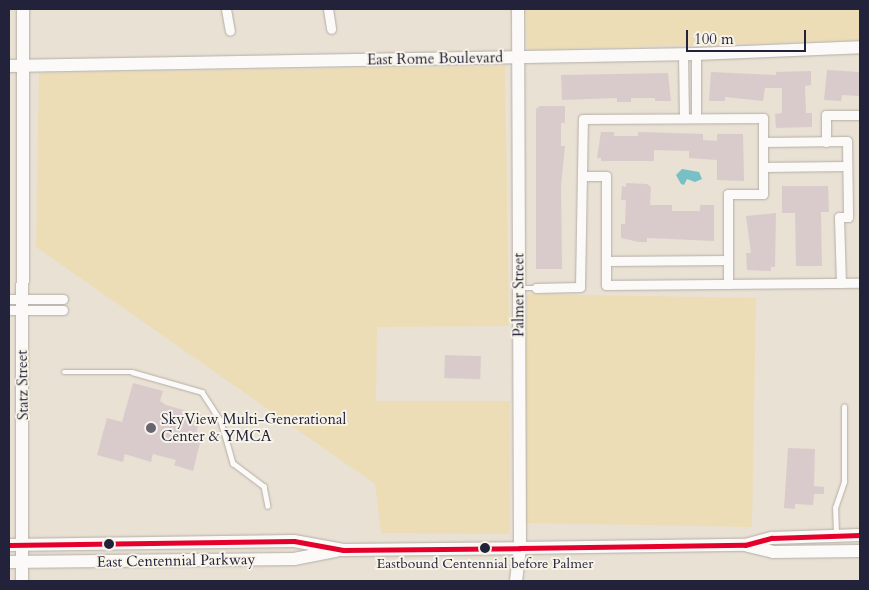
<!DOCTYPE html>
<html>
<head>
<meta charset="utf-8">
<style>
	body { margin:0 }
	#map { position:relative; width:869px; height:590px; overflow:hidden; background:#e9e1d3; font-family:Cardo,serif }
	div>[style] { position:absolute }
	.sand>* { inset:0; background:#ecddb6; transform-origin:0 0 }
	.water>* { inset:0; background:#76c0c6 }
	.building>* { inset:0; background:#d9cbcb; transform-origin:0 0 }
	.roads { filter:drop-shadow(0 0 1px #b3aea8) drop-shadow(0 0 1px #b3aea8) }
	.lane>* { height:4.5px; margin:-2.25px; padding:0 2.25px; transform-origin:2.25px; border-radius:2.25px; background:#fcfaf8 }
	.street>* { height:9px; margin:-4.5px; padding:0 4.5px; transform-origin:4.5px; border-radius:4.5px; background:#fcfaf8 }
	.secondary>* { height:12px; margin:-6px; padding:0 6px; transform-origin:6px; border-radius:6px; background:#fcfaf8 }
	.bus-1>* { height:5px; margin:-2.5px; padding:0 2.5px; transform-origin:2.5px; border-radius:2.5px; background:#e4002b }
	.dots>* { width:14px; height:14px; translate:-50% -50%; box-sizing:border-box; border:2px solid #f7f3e8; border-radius:50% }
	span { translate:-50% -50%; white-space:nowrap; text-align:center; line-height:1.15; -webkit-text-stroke:4px #f7f3e8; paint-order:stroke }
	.bus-label { font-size:14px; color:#22223b }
	.street-label { font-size:15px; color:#22223b }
	.poi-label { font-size:15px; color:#22223b }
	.left { translate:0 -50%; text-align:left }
	.frame { position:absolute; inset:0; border:10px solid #22223b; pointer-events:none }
	.scale { position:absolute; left:686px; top:30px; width:120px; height:22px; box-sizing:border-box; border:2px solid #22223b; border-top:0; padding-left:6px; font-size:15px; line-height:18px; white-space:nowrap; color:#22223b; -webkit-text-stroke:4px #f7f3e8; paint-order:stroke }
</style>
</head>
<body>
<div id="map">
	<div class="sand">
		<i style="clip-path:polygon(526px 9px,860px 9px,860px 40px,527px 50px)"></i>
		<i style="clip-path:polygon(505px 66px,509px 326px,377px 327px,376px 401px,510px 401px,510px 534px,381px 533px,375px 484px,36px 247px,39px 73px)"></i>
		<i style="left:756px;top:298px;width:229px;height:229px;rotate:91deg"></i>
	</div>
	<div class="water">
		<i style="clip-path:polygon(682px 169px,699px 172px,702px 179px,695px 182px,687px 179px,684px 185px,681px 184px,676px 175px)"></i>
	</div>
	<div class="building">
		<i style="clip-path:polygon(827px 70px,860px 72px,860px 96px,842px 95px,841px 101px,824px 100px)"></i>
		<i style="clip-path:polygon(811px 71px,811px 85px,805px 86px,806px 113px,812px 113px,812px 127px,776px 128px,775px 114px,782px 113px,782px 88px,765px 88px,763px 101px,725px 97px,725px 101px,709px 101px,711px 72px,776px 75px,776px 72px)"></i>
		<i style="clip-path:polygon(668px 73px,671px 101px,655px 101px,655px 98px,631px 98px,631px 102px,617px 102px,617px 98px,562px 100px,561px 75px)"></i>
		<i style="clip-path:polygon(540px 106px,565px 106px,565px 123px,561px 123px,561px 146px,565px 146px,561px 185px,562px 269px,536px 269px,536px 109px)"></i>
		<i style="clip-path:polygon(601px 132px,614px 132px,614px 136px,638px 136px,638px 132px,703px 134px,703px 140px,717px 141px,717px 134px,743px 134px,744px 181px,717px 180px,717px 160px,689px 158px,689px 151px,654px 150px,654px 161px,601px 161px,601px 158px,597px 158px)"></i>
		<i style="clip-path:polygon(626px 183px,647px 184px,651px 187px,650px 205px,672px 205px,672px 211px,700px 211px,700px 205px,714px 205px,714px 241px,647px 238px,647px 242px,639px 242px,621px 238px,621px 224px,625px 224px,626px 200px,621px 200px,622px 186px,626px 187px)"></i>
		<i style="clip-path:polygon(782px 186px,828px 186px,829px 212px,821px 212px,822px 266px,796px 266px,795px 213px,782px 213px)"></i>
		<i style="clip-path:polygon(776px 213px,775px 267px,771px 267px,771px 271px,747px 270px,746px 253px,751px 253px,746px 216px)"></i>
		<i style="left:445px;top:355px;width:36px;height:23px;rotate:2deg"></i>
		<i style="clip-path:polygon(133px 383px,163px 391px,160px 401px,166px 405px,201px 415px,194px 441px,200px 443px,193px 471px,174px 465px,176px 460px,153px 454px,151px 462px,125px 454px,123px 462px,97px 455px,107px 418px,122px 422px)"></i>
		<i style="clip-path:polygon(788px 448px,815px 449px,814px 486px,824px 487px,824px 494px,814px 494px,813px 505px,795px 504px,795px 509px,784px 508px)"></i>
	</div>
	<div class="roads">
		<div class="lane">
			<i style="left:520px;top:288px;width:16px"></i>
			<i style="left:64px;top:372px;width:68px"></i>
			<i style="left:132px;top:372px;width:73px;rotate:15.9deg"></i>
			<i style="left:202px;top:392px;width:35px;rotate:57deg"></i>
			<i style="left:221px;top:421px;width:44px;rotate:74.1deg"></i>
			<i style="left:233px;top:463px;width:39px;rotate:37deg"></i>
			<i style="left:264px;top:486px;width:20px;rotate:79deg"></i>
			<i style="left:836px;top:534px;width:26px;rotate:-92deg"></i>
			<i style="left:835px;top:508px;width:28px;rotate:-71deg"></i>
			<i style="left:844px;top:482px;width:75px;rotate:-90deg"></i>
		</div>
		<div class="street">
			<i style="left:226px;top:9px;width:22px;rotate:80deg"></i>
			<i style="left:328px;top:9px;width:20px;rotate:81deg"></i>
			<i style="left:683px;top:54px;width:64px;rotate:89.1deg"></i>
			<i style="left:696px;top:54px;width:64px;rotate:90deg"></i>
			<i style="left:763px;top:142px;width:84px;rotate:-0.7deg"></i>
			<i style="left:847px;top:141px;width:76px;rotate:89.2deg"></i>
			<i style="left:848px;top:217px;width:9px;rotate:180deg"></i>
			<i style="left:839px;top:217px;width:66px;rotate:88.3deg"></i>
			<i style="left:826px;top:142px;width:27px;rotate:-90deg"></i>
			<i style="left:826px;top:115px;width:34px"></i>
			<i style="left:763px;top:167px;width:84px;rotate:-0.7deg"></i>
			<i style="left:582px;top:176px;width:24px"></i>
			<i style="left:606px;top:176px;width:109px;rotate:90deg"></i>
			<i style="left:606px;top:285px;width:254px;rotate:-0.5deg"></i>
			<i style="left:606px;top:261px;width:122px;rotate:-0.5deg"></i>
			<i style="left:536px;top:288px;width:44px;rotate:-1.3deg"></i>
			<i style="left:580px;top:287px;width:168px;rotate:-89deg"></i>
			<i style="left:583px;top:119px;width:180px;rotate:-0.3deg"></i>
			<i style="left:763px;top:118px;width:76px;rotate:90deg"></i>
			<i style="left:763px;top:194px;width:35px;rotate:180deg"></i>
			<i style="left:728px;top:194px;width:90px;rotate:90deg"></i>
			<i style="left:9px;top:299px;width:54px"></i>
			<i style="left:9px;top:310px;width:54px"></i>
		</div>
		<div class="secondary">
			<i style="left:9px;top:66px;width:687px;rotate:-1deg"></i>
			<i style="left:696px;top:54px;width:164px;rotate:-2.4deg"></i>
			<i style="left:9px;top:545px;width:285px;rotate:-0.8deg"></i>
			<i style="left:294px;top:541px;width:50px;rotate:10.4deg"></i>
			<i style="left:343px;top:550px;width:177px;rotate:-0.6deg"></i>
			<i style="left:520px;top:548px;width:225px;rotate:-0.8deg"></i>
			<i style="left:745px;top:545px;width:28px;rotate:-15deg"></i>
			<i style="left:772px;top:538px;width:88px;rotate:-2deg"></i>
			<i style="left:748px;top:546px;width:26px;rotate:13deg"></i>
			<i style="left:773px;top:552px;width:87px;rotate:-0.7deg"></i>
			<i style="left:9px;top:562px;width:285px;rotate:-0.6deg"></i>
			<i style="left:294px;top:559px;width:43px;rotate:-10.8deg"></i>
			<i style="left:22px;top:581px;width:572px;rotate:-89.9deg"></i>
			<i style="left:516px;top:581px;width:33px;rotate:-83deg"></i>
			<i style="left:520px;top:548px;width:539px;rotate:-90.21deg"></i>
		</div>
	</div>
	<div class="bus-1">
		<i style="left:9px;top:545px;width:285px;rotate:-0.8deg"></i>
		<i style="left:294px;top:541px;width:50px;rotate:10.4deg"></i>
		<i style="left:343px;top:550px;width:177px;rotate:-0.6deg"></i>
		<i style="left:520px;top:548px;width:225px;rotate:-0.8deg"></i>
		<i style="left:745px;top:545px;width:28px;rotate:-15deg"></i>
		<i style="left:772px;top:538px;width:88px;rotate:-2deg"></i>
	</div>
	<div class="dots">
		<i style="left:151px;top:428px;background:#686570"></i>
		<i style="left:109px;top:544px;background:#22223b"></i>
		<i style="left:485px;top:548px;background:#22223b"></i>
	</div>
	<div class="bus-label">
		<span style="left:485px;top:564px">Eastbound Centennial before Palmer</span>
	</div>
	<div class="street-label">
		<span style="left:435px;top:59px;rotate:-1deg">East Rome Boulevard</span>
		<span style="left:519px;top:295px;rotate:-90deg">Palmer Street</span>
		<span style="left:23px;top:385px;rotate:-91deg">Statz Street</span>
		<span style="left:176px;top:561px;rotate:-1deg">East Centennial Parkway</span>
	</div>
	<div class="poi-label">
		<span class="left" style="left:161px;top:428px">SkyView Multi-Generational<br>Center &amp; YMCA</span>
	</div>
	<div class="frame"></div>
	<div class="scale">100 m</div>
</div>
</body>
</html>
